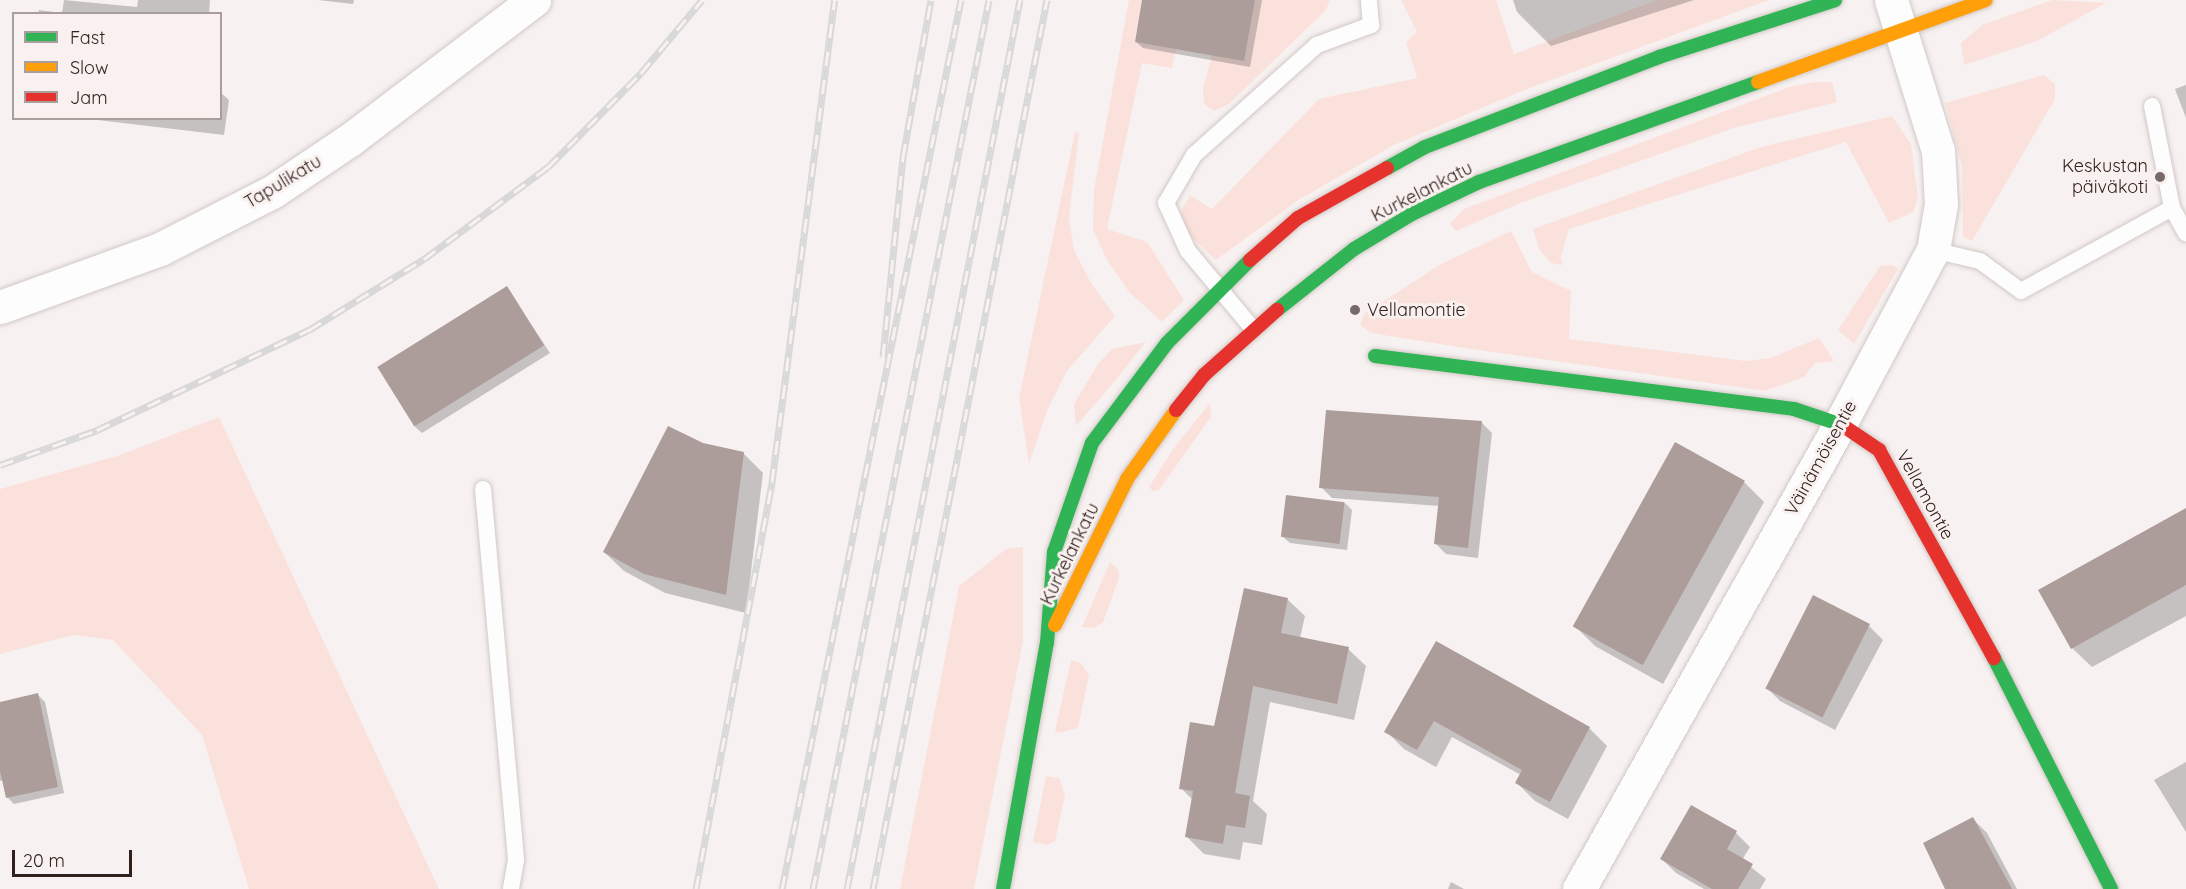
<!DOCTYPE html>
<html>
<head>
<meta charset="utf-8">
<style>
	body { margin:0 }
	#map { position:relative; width:2186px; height:889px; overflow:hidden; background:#f7f2f1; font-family:Quicksand,sans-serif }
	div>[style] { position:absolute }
	.green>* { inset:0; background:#fbe1dc }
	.shadow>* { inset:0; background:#0003 }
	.building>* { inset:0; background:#ac9d9a; transform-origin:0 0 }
	.roads { filter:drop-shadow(0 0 2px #d2c8c6) drop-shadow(0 0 2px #d2c8c6) }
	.lane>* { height:16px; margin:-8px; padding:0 8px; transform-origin:8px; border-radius:8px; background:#fefdfd }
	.street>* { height:33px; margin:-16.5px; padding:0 16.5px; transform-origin:16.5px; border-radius:16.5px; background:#fefdfd }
	.fast>* { height:14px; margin:-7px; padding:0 7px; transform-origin:7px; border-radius:7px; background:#30b455 }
	.slow>* { height:14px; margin:-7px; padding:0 7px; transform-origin:7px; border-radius:7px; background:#ff9f0a }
	.jam>* { height:14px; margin:-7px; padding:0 7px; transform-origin:7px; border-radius:7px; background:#e5322d }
	.rail>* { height:7px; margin-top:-3.5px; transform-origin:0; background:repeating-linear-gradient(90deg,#f9f1ef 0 14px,#d9d8d8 0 28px); box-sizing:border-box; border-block:2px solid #d9d8d8 }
	.dots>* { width:16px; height:16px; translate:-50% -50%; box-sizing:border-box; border:3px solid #f9f1ef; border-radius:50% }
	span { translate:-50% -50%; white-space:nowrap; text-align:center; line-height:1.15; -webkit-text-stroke:6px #f9f1ef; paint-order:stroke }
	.poi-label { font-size:18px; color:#31211e }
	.right { translate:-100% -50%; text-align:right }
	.left { translate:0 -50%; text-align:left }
	.street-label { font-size:18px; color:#31211e }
	.legend { position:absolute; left:12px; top:12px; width:210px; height:108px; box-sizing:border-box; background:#f9f1ef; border:2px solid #a99e9b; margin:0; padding:8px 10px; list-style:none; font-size:18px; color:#31211e }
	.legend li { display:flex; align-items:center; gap:12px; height:30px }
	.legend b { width:30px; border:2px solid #a99e9b }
	.scale { position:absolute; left:12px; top:850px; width:120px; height:27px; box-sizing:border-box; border:3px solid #31211e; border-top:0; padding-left:8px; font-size:18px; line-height:21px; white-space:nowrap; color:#31211e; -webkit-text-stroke:4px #f9f1ef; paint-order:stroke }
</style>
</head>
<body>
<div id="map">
	<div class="green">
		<i style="clip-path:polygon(1129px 0,1142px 0,1135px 42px,1176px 49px,1172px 68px,1142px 63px,1107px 229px,1147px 242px,1184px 300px,1162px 322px,1129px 292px,1107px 260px,1093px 230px,1094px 190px)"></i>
		<i style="clip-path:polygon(1255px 0,1330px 0,1326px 10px,1229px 104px,1214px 111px,1204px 104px,1203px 88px,1212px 55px,1244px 61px)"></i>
		<i style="clip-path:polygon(1401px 0,1496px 0,1514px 54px,1657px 0,1769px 0,1527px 89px,1394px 145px,1297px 201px,1216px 260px,1187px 233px,1181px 211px,1190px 195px,1212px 209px,1319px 99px,1417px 78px,1406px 42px,1417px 32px)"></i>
		<i style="clip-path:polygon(2052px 0,2106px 3px,2037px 41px,1964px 65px,1961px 43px,1982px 25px)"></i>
		<i style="clip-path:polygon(2044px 75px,2055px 84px,2055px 99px,1972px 241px,1963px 237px,1962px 166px,1945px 103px)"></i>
		<i style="clip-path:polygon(1816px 82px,1832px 82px,1837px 102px,1734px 128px,1523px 202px,1456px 231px,1450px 224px,1464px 209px,1789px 87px)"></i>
		<i style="clip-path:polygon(1892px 116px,1911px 144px,1918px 198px,1913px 212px,1889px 223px,1846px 142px,1569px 229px,1561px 257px,1563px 265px,1551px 263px,1539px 249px,1533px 229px,1761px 147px)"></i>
		<i style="clip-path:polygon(1075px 132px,1079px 133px,1069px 218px,1074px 250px,1091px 283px,1115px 316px,1066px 372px,1047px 411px,1029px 464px,1019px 398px)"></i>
		<i style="clip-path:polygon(1511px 231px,1532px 272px,1571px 291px,1569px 339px,1746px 361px,1770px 358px,1819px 338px,1834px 361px,1815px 363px,1804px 377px,1765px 391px,1458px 347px,1371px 333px,1360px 325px,1364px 314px,1441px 264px)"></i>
		<i style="clip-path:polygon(1892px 265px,1898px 269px,1854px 344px,1838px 330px,1880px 266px)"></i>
		<i style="clip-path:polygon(1146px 342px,1114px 382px,1076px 426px,1074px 404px,1098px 364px,1112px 349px)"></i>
		<i style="clip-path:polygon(1210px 403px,1211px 417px,1159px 490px,1153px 491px,1149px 487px,1173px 449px)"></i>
		<i style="clip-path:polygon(219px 417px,439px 889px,249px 889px,202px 735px,113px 640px,74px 635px,0 654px,0 489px,117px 456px)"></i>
		<i style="clip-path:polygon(1023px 547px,1023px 641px,974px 889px,900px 889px,959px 586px,1006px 549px)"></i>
		<i style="clip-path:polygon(1110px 562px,1119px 570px,1119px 578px,1103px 622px,1094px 628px,1082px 627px)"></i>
		<i style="clip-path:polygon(1071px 660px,1081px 663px,1089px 675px,1078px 728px,1058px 733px,1055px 731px)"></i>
		<i style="clip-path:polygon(1046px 776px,1059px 778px,1065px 795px,1055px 841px,1047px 845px,1033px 842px)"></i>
	</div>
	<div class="shadow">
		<i style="clip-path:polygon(64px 0,137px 7px,138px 0,210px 0,209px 14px,38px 14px,39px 10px,62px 13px)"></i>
		<i style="clip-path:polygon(318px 0,354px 0,353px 4px)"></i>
		<i style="clip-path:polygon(1144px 0,1262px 0,1250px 67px,1143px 48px,1136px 42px)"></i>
		<i style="clip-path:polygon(1513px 0,1694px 0,1551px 46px,1517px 12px)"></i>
		<i style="clip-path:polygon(2186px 85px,2186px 118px,2175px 89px)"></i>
		<i style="clip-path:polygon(220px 92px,229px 100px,224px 135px,81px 118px,220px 118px)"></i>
		<i style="clip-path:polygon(507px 288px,550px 353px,422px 433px,415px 427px)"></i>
		<i style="clip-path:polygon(1481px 422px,1492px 433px,1478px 558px,1446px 554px,1435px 543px,1439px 506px,1332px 498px,1321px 487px)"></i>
		<i style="clip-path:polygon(703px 444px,743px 453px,763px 473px,746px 613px,665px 593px,624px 571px,604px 552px)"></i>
		<i style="clip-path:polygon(1676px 444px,1745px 483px,1764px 502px,1663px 684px,1595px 646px,1575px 626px)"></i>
		<i style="clip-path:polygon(1345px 503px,1352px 510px,1347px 550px,1290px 543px,1283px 537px)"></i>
		<i style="clip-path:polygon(2186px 510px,2186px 616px,2092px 667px,2072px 648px)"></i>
		<i style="clip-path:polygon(1287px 599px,1305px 616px,1300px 638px,1348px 649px,1366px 666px,1354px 720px,1270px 702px,1253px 801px,1267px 814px,1262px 845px,1243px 842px,1240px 860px,1204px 854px,1187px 837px,1193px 800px,1181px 788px)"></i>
		<i style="clip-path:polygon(1869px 626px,1883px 640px,1835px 730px,1780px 701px,1766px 687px)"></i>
		<i style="clip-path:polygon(1436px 643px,1589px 728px,1607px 746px,1568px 819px,1535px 801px,1517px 783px,1521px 775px,1452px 737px,1436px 767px,1404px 749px,1386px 731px)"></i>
		<i style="clip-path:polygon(38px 695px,45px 702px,64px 793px,14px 804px,7px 797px,4px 780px,0 781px,0 703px)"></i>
		<i style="clip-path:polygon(2186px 762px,2186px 832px,2154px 780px)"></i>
		<i style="clip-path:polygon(1973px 819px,1987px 833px,2017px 889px,1947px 889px)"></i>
		<i style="clip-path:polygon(1736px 833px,1750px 847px,1742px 860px,1766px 879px,1760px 889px,1704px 889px,1676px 873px,1662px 859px)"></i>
		<i style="clip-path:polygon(1451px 882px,1464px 889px,1448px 889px)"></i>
	</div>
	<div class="building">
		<i style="clip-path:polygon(1142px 0,1255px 0,1244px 61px,1135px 42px)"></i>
		<i style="left:507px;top:286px;width:70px;height:153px;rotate:58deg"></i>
		<i style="clip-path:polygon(1326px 410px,1482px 421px,1468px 548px,1434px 544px,1439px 497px,1319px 488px)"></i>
		<i style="clip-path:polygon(668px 426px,703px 443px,744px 452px,726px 595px,644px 574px,603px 552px)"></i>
		<i style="left:1675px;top:442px;width:80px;height:211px;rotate:29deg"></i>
		<i style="left:1286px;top:495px;width:59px;height:42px;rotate:7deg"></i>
		<i style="clip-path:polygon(2186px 508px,2186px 585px,2071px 649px,2038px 590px)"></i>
		<i style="clip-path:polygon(1244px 588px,1288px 598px,1281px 633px,1349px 647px,1337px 704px,1253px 686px,1235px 793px,1250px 796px,1245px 828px,1226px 825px,1223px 844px,1185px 837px,1193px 791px,1179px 789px,1190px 722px,1214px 726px)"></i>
		<i style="left:1813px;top:595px;width:64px;height:105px;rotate:27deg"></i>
		<i style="clip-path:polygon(1436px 641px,1590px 727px,1550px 802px,1515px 783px,1522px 770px,1434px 721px,1417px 750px,1384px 732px)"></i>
		<i style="clip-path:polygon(38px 693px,58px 787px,6px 798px,0 771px,0 702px)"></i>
		<i style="clip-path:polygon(1691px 805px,1737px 831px,1727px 849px,1753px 864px,1738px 889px,1712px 889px,1660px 859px)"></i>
		<i style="clip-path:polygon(1973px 817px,2012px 889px,1945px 889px,1923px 843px)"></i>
	</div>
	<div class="roads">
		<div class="lane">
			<i style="left:2152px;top:106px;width:104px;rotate:78.9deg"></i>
			<i style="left:2172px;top:208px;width:29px;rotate:61deg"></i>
			<i style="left:1933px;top:250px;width:48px;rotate:13.2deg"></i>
			<i style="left:1980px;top:261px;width:51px;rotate:36.2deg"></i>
			<i style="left:2021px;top:291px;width:172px;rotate:-28.8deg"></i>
			<i style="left:1253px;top:329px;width:102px;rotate:-129.8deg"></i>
			<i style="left:1188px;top:251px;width:53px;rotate:-114.6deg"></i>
			<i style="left:1166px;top:203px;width:56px;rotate:-59.7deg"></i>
			<i style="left:1194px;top:155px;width:165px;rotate:-41.8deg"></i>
			<i style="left:1317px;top:45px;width:58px;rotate:-20.3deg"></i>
			<i style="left:1371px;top:25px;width:25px;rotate:-95deg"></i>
			<i style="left:483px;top:489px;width:372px;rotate:84.9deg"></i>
			<i style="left:516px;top:860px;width:29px;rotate:100deg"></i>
		</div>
		<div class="street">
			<i style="left:0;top:307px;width:170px;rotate:-19.9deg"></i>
			<i style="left:160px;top:249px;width:126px;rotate:-27deg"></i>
			<i style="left:272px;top:192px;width:95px;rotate:-33.9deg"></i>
			<i style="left:351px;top:139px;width:230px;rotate:-37.2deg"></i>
			<i style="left:1579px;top:889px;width:533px;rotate:-60.69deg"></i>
			<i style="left:1840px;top:424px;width:197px;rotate:-61.9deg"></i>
			<i style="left:1933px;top:250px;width:47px;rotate:-80.1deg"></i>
			<i style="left:1941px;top:204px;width:53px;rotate:-93.2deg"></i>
			<i style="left:1938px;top:151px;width:158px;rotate:-107.3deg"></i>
		</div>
		<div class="fast">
			<i style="left:1387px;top:168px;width:43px;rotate:-28.9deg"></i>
			<i style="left:1425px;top:147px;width:251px;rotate:-21deg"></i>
			<i style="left:1659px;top:57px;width:185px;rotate:-17.9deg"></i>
			<i style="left:1277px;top:310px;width:98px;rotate:-38.4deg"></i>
			<i style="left:1354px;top:249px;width:68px;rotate:-31.1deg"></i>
			<i style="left:1412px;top:214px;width:74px;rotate:-25.5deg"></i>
			<i style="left:1479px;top:182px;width:296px;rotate:-19.7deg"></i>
			<i style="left:1375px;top:356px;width:422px;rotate:7.2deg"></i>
			<i style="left:1794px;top:409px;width:51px;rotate:18.4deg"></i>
			<i style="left:1994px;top:658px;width:259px;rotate:63.1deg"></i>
			<i style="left:1003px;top:889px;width:250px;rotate:-79.9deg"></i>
			<i style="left:1047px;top:643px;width:91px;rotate:-85.6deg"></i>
			<i style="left:1054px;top:552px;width:115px;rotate:-70.8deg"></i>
			<i style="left:1092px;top:443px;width:125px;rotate:-53.1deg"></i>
			<i style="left:1167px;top:343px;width:117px;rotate:-45deg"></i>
		</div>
		<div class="slow">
			<i style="left:1758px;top:82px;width:242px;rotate:-19.8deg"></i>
			<i style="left:1055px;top:625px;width:163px;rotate:-63.7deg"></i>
			<i style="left:1127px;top:479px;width:85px;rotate:-54.6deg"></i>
		</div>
		<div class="jam">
			<i style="left:1250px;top:260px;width:64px;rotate:-41.2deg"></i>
			<i style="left:1298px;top:218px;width:102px;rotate:-29.3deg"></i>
			<i style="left:1176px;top:410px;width:45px;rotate:-51.3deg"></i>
			<i style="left:1204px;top:375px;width:98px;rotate:-41.7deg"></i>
			<i style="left:1842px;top:425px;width:45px;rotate:34deg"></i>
			<i style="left:1879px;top:450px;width:238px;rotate:61.1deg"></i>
		</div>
	</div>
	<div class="rail">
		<i style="left:883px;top:357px;width:201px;rotate:-84.3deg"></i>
		<i style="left:903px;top:157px;width:159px;rotate:-79.9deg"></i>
		<i style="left:0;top:465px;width:103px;rotate:-19.8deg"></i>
		<i style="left:97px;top:430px;width:234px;rotate:-25.3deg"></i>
		<i style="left:309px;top:330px;width:135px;rotate:-31.7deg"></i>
		<i style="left:424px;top:259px;width:154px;rotate:-36.6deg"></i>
		<i style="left:548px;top:167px;width:132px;rotate:-45.3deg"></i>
		<i style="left:641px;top:73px;width:95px;rotate:-50.1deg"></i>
		<i style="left:696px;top:889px;width:414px;rotate:-79.4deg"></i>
		<i style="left:772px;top:482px;width:486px;rotate:-82.6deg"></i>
		<i style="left:782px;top:889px;width:907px;rotate:-78.62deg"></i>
		<i style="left:813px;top:889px;width:906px;rotate:-78.8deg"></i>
		<i style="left:847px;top:889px;width:906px;rotate:-78.99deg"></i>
		<i style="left:873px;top:889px;width:906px;rotate:-78.93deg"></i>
	</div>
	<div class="dots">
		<i style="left:2160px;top:177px;background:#766a68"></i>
		<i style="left:1355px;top:310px;background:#766a68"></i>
	</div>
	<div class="poi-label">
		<span class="right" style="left:2148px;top:177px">Keskustan<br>päiväkoti</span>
		<span class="left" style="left:1367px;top:310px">Vellamontie</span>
	</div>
	<div class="street-label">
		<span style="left:283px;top:182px;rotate:-31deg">Tapulikatu</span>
		<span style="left:1422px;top:192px;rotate:-27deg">Kurkelankatu</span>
		<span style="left:1821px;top:458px;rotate:-61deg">Väinämöisentie</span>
		<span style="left:1925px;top:495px;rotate:61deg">Vellamontie</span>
		<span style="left:1070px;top:554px;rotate:-64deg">Kurkelankatu</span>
	</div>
	<ul class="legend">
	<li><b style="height:8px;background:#30b455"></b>Fast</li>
	<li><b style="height:8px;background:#ff9f0a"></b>Slow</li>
	<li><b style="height:8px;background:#e5322d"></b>Jam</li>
	</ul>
	<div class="scale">20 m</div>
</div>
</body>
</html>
